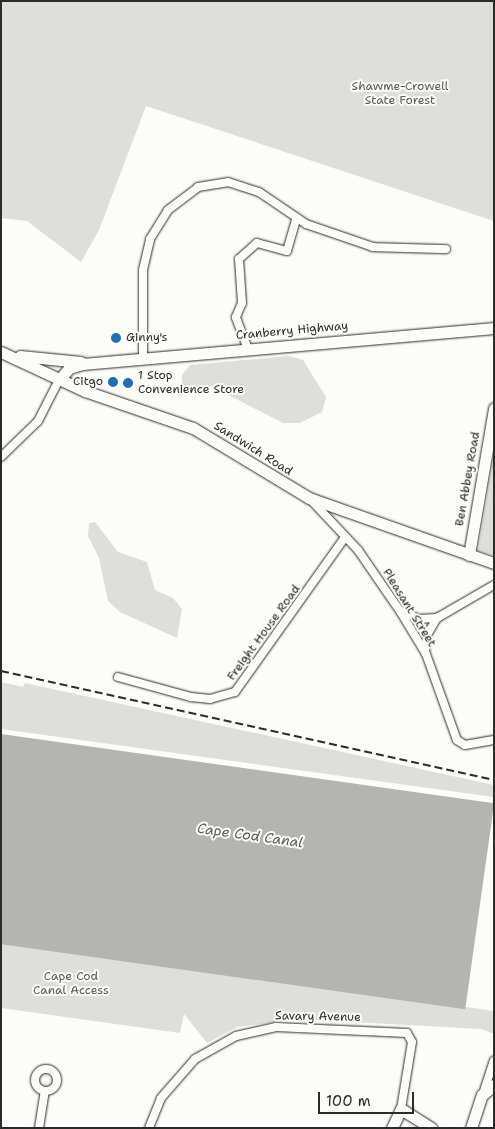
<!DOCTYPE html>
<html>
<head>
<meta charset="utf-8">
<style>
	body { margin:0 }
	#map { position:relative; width:495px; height:1129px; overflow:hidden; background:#fdfcf7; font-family:"Shantell Sans",sans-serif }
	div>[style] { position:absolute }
	.green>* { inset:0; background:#dfdeda }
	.water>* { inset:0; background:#b5b4b1; transform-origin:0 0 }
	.roads { filter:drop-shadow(0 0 1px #2b2b2b) drop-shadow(0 0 1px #2b2b2b) }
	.street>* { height:8px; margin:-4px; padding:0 4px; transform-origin:4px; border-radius:4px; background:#fdfcf7 }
	.street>.ring { margin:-4px; padding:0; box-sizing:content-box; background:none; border:8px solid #fdfcf7; border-radius:50% }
	.secondary>* { height:11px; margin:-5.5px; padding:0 5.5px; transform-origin:5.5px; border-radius:5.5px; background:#fdfcf7 }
	.rail>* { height:2px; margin-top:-1px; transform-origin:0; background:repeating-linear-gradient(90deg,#2b2b2b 0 8px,transparent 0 12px) }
	.dots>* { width:14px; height:14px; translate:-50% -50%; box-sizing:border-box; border:2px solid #fdfcf7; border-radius:50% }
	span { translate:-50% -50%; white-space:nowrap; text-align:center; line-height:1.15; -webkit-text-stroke:4px #fdfcf7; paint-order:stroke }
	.park-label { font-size:12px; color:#585857 }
	.street-label { font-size:12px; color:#2b2b2b }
	.poi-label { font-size:12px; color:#2b2b2b }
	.left { translate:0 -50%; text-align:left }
	.right { translate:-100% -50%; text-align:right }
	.water-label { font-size:14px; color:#5b5b5a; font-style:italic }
	.frame { position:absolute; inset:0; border:2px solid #2b2b2b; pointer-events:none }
	.scale { position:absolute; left:318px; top:1092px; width:96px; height:22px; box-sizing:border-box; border:2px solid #2b2b2b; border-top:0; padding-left:6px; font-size:15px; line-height:18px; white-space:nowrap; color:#2b2b2b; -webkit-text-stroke:4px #fdfcf7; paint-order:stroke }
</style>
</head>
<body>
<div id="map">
	<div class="green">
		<i style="clip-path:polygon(1px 1px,494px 1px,494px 221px,146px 106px,99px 230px,81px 262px,27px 221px,1px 218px)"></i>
		<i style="clip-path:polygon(289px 356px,303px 360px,326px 397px,322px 412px,300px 423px,283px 423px,211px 386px,190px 391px,182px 383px,182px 375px,190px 365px)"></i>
		<i style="clip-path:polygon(494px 455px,494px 555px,478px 551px)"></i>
		<i style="clip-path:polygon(95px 522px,118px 552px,147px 562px,155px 590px,173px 598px,182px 609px,177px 638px,120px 612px,108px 601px,99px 558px,88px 536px,89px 523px)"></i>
		<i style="clip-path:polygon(1px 682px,23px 687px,25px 683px,494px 785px,494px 797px,1px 729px)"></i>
		<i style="clip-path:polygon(1px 940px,494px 1011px,494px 1034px,481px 1029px,298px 1019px,237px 1027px,207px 1043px,184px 1014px,180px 1033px,1px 1008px)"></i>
	</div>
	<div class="water">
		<i style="left:1px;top:734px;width:498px;height:208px;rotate:8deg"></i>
	</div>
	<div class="roads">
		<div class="street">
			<i style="left:248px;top:349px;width:34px;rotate:-111deg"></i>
			<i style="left:236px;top:317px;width:15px;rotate:-67deg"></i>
			<i style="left:242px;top:303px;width:44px;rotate:-93.9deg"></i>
			<i style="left:239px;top:259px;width:24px;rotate:-42deg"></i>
			<i style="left:257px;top:243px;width:31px;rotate:15deg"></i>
			<i style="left:287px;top:251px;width:33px;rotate:-74deg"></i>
			<i style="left:143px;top:359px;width:89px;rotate:-90deg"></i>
			<i style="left:143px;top:270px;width:32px;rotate:-77deg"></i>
			<i style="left:150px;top:239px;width:34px;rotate:-58deg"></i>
			<i style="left:168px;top:210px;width:38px;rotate:-37deg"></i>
			<i style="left:198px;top:187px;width:30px;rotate:-9deg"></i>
			<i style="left:228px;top:182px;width:33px;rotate:18deg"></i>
			<i style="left:259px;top:192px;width:57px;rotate:34.2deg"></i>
			<i style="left:306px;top:224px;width:71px;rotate:18.9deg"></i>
			<i style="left:373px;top:247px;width:73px;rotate:1.6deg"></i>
			<i style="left:1px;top:457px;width:52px;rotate:-44.2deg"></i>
			<i style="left:38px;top:421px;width:46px;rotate:-62.9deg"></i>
			<i style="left:310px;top:499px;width:70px;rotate:46.7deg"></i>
			<i style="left:358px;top:550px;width:74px;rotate:55.5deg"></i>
			<i style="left:400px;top:611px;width:50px;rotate:58.8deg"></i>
			<i style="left:426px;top:654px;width:91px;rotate:70.2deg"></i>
			<i style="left:457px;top:740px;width:9px;rotate:32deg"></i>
			<i style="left:465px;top:745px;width:29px;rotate:-10deg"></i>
			<i style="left:401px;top:611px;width:20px;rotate:24deg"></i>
			<i style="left:419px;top:619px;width:18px;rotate:-3deg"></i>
			<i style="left:425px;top:652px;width:17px;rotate:-83deg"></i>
			<i style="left:427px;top:635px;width:20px;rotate:-60deg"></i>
			<i style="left:437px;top:618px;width:66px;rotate:-30.1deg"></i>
			<i style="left:118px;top:677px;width:76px;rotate:15.3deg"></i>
			<i style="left:191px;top:697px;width:19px;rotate:6deg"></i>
			<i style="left:210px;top:699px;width:26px;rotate:-16deg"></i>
			<i style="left:235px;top:692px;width:190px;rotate:-54.6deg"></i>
			<i class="ring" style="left:35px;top:1069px;width:14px;height:14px"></i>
			<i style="left:483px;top:1094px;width:35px;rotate:-72deg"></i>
			<i style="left:39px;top:1128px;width:36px;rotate:-81deg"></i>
			<i style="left:149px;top:1128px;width:32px;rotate:-68deg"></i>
			<i style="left:161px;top:1098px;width:52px;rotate:-48.9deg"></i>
			<i style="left:195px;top:1059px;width:47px;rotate:-29.3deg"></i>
			<i style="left:236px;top:1036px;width:41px;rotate:-12.7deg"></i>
			<i style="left:276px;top:1027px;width:131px;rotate:2.6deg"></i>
			<i style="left:407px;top:1033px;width:10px;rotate:61deg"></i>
			<i style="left:412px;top:1042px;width:68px;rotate:99.3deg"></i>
		</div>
		<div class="secondary">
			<i style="left:1px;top:352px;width:93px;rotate:24.9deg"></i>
			<i style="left:85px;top:391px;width:114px;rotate:18.9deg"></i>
			<i style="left:193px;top:428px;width:135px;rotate:31.1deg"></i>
			<i style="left:309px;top:498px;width:196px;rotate:19.4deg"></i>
			<i style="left:20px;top:356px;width:61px;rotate:5.6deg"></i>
			<i style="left:59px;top:380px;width:16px;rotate:-50deg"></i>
			<i style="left:69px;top:368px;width:14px;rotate:-17deg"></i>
			<i style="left:82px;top:364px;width:414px;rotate:-5deg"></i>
			<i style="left:469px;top:555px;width:149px;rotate:-80.3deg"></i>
			<i style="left:392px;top:1128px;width:21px;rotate:-65deg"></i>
			<i style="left:401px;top:1109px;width:36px;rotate:32deg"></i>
			<i style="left:471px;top:1128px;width:35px;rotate:-72deg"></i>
			<i style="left:482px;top:1095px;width:16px;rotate:-40deg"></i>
		</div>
	</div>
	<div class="rail">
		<i style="left:1px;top:671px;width:505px;rotate:12.47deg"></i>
	</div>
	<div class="dots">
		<i style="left:116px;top:338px;background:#1f6fb2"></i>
		<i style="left:113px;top:382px;background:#1f6fb2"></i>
		<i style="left:128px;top:383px;background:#1f6fb2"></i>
	</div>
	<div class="park-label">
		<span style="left:400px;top:94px">Shawme-Crowell<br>State Forest</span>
		<span style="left:71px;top:984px">Cape Cod<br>Canal Access</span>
	</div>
	<div class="street-label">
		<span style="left:292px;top:331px;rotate:-5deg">Cranberry Highway</span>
		<span style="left:253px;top:449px;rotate:32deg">Sandwich Road</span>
		<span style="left:468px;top:479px;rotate:-80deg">Ben Abbey Road</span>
		<span style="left:409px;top:608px;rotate:58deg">Pleasant Street</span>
		<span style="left:264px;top:633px;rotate:-54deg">Freight House Road</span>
		<span style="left:318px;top:1017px;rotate:1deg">Savary Avenue</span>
	</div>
	<div class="poi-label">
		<span class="left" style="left:126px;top:338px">Ginny's</span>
		<span class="left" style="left:138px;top:383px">1 Stop<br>Convenience Store</span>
		<span class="right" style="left:103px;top:382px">Citgo</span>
	</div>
	<div class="water-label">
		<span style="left:250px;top:835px;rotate:8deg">Cape Cod Canal</span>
	</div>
	<div class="frame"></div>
	<div class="scale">100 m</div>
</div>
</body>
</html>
